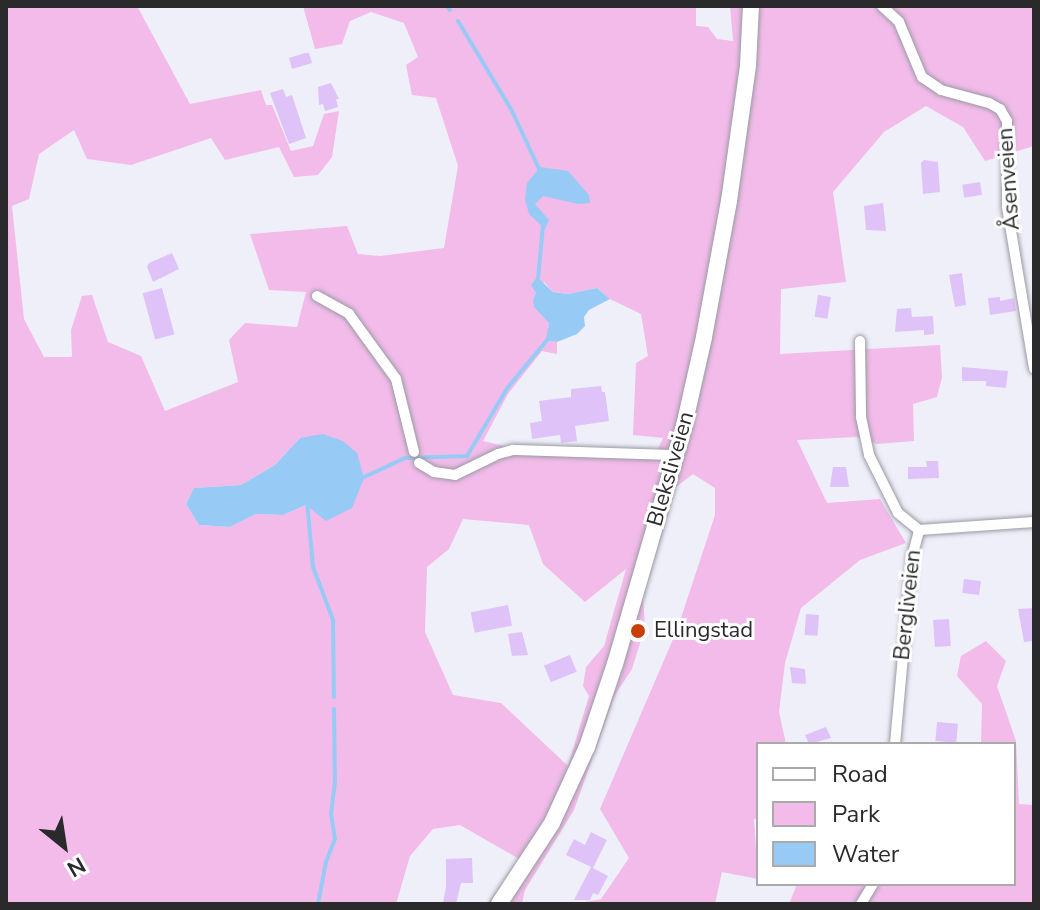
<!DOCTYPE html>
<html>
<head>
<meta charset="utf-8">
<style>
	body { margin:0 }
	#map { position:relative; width:1040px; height:910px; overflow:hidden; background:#efeff9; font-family:"Nunito Sans",sans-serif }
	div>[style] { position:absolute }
	.green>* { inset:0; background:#f2bbea }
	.water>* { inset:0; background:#97cbf5 }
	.stream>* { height:4px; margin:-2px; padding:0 2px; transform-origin:2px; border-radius:2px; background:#97cbf5 }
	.building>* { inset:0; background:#dfc2f8; transform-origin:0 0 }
	.roads { filter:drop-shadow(0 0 2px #9a9aa3) drop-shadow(0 0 2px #9a9aa3) }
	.minor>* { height:10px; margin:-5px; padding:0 5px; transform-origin:5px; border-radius:5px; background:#fff }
	.primary>* { height:16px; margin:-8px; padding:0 8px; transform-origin:8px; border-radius:8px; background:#fff }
	.dots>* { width:22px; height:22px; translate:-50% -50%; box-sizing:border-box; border:4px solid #fff; border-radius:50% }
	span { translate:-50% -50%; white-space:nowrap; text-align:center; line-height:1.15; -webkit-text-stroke:6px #fff; paint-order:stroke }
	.street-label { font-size:22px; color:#2a2a2d }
	.poi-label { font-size:22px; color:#2a2a2d }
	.left { translate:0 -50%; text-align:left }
	.frame { position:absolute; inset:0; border:8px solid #2a2a2d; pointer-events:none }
	.legend { position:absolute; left:756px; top:742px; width:260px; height:144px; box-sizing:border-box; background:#fff; border:2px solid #aaaaab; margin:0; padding:10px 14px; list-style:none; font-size:24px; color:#2a2a2d }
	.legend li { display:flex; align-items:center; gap:16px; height:40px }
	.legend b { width:40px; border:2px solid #aaaaab }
	.north { position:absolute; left:24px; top:806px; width:80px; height:80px; -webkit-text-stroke:6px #fff; paint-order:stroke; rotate:150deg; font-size:22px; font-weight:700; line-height:32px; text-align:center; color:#2a2a2d }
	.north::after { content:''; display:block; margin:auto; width:28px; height:36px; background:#2a2a2d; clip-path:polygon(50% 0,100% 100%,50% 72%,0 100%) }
</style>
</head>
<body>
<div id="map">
	<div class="green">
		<i style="clip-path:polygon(evenodd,6px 6px,137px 6px,190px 104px,261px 90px,266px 105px,272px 105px,291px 151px,313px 146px,324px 114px,339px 111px,332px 157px,318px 175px,294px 177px,279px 147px,225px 160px,211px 138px,131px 165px,87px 159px,74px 130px,39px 154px,29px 199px,12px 206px,24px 319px,44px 357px,72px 357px,71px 330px,82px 296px,92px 295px,108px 342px,141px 356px,165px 411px,238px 382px,229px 340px,245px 323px,297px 327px,306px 292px,269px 290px,250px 234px,347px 226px,358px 254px,380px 256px,444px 248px,458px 166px,436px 98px,412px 95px,406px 65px,418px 57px,404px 23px,371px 12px,350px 21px,342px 44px,315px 49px,303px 6px,696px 6px,696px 26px,708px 27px,717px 39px,733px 41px,730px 6px,1034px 6px,1034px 146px,985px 161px,963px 127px,926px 106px,884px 132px,833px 192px,846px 282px,781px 289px,780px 354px,940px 345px,942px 377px,937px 397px,913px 404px,914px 441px,877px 444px,856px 437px,797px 440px,827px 503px,880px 499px,906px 543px,860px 560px,801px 608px,785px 663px,779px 712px,786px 744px,758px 744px,758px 819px,754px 819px,758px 879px,722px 872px,715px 904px,574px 904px,601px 899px,629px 858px,600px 809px,677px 630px,715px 515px,715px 488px,693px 474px,676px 487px,643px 598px,645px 627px,632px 669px,615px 695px,574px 810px,525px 890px,522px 904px,487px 904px,521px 860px,460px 825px,433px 829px,410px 856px,396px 904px,6px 904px,6px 6px,544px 282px,553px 292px,568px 294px,597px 288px,610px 299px,641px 314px,648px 356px,636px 363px,633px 435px,663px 438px,654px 458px,536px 454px,483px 441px,508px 394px,542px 351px,557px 354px,557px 342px,547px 340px,549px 323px,533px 300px,544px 282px,6px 6px,300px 438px,312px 507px,306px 505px,283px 515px,256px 514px,228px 527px,199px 525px,186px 504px,194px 488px,241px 485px,275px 465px,300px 438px,6px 6px,463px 519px,529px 525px,543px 564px,585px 602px,626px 569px,604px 646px,586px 667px,583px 686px,589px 696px,568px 766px,501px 703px,453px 695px,425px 632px,427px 567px,449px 549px,463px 519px)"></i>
		<i style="clip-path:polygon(986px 641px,1006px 661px,997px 686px,1016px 741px,1019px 804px,1034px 805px,1034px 904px,789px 904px,797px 884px,1014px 884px,1014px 744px,981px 744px,982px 704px,957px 676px,961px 656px)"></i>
	</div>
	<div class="water">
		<i style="clip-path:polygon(540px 167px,568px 171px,589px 195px,590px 203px,578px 204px,543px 196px,535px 204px,549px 220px,545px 229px,529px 214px,525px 199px,527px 183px)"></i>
		<i style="clip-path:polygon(537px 277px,553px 292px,568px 294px,597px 288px,610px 299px,589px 310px,584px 317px,585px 326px,577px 334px,557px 342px,546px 340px,549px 323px,534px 307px,533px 300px,536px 293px,531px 285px)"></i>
		<i style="clip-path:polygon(323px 434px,343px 441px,357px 453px,364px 478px,352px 508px,326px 521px,306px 505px,283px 515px,256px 514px,229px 527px,199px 525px,186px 504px,194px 488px,241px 485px,275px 465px,300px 438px)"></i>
	</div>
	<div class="stream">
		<i style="left:447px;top:6px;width:5px;rotate:53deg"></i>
		<i style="left:458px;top:21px;width:105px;rotate:59deg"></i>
		<i style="left:512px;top:111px;width:64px;rotate:65deg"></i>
		<i style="left:538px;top:279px;width:54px;rotate:-84.7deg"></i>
		<i style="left:360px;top:479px;width:50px;rotate:-25deg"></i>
		<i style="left:405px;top:458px;width:62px;rotate:-1.8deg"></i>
		<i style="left:467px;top:456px;width:80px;rotate:-59.3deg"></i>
		<i style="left:508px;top:387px;width:62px;rotate:-50.2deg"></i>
		<i style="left:307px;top:501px;width:66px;rotate:84.8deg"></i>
		<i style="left:313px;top:567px;width:57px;rotate:69.3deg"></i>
		<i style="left:333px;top:620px;width:77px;rotate:89.3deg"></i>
		<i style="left:318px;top:904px;width:43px;rotate:-79.2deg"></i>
		<i style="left:326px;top:862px;width:25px;rotate:-69deg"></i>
		<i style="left:335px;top:839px;width:25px;rotate:-99deg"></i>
		<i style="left:331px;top:814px;width:31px;rotate:-83deg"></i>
		<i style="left:335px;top:783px;width:74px;rotate:-90.8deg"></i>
	</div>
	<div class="building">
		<i style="clip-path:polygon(305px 53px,309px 53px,312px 63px,292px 69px,289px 58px)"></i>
		<i style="clip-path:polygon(331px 83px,339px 99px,336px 99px,338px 107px,325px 111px,323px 104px,319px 105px,318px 87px)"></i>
		<i style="clip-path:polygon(283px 89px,286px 97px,292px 95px,306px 138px,289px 144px,270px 93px)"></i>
		<i style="clip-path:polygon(924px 160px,938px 162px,940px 192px,923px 194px,921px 163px)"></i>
		<i style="left:980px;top:182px;width:13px;height:18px;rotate:81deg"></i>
		<i style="clip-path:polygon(883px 203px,886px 231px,866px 230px,864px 206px)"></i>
		<i style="clip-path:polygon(172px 253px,179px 269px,153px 282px,147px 267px,149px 263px)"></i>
		<i style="clip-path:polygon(962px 273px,966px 305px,955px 307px,949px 275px)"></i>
		<i style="left:162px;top:288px;width:48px;height:20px;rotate:75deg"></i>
		<i style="left:818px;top:295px;width:13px;height:22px;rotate:9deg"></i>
		<i style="clip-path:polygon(1000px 297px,1000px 301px,1014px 298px,1016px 311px,990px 315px,988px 298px)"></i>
		<i style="clip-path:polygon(911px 308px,912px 317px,933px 316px,934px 334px,924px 335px,924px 330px,895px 332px,897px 309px)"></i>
		<i style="clip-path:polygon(962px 367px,1008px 371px,1006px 388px,986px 386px,986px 381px,962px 381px)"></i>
		<i style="clip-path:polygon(601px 386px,602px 392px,605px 392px,609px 421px,575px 426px,577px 441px,561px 443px,560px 435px,532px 439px,530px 423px,542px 421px,539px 401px,571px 397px,571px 389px)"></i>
		<i style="clip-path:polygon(926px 461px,938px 461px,939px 478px,908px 479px,908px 467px,927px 467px)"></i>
		<i style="clip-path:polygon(833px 467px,846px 467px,849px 487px,830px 487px)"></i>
		<i style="left:964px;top:579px;width:17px;height:14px;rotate:7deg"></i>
		<i style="left:508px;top:605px;width:21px;height:38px;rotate:79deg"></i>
		<i style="clip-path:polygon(1034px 608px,1034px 641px,1024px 642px,1018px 609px)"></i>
		<i style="left:806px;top:614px;width:13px;height:21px;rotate:4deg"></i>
		<i style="left:949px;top:619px;width:27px;height:16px;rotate:86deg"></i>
		<i style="clip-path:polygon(522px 632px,528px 655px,512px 656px,508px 634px)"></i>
		<i style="left:570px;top:655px;width:18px;height:28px;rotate:68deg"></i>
		<i style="clip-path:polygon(790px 667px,805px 669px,806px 684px,792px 683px)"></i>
		<i style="left:937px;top:722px;width:21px;height:19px;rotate:5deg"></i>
		<i style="clip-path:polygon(826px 727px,831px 738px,809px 744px,805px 735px)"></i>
		<i style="clip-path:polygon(591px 832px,607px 840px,593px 868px,608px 876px,598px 895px,593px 893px,590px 900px,574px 900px,591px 867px,566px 855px,574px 839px,585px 845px)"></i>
		<i style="clip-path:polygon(472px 858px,473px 883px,461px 883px,456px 904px,443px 903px,446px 887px,446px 859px)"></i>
	</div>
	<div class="roads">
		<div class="minor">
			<i style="left:882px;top:6px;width:23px;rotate:43deg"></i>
			<i style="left:899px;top:22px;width:60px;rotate:67.3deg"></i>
			<i style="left:922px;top:77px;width:23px;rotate:34deg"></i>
			<i style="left:941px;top:90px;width:50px;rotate:15.2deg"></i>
			<i style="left:989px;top:103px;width:13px;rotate:29deg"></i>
			<i style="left:1000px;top:109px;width:14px;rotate:60deg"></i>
			<i style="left:1007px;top:121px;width:86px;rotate:90deg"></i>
			<i style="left:1007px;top:207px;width:164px;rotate:80.5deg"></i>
			<i style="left:317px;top:296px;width:37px;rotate:29deg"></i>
			<i style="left:349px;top:314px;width:80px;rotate:54.1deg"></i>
			<i style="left:396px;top:379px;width:75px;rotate:76.1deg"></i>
			<i style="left:860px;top:341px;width:76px;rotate:89.2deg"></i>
			<i style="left:861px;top:417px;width:39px;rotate:78deg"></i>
			<i style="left:869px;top:455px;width:65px;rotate:63.4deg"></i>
			<i style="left:898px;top:513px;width:27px;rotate:39deg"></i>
			<i style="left:419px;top:463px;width:17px;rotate:31deg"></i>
			<i style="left:434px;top:472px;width:21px;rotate:8deg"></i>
			<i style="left:455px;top:475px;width:48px;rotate:-26deg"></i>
			<i style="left:498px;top:454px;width:16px;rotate:-15deg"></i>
			<i style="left:513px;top:450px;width:162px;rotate:1.8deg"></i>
			<i style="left:919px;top:530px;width:115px;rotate:-4deg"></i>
			<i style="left:895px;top:744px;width:188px;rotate:-84.8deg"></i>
			<i style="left:912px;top:557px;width:28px;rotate:-75deg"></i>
			<i style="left:861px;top:904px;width:23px;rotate:-59deg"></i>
		</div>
		<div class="primary">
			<i style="left:499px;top:904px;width:97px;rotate:-56.8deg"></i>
			<i style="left:552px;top:823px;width:84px;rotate:-65.3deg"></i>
			<i style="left:587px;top:747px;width:88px;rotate:-71.4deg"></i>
			<i style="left:615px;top:664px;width:248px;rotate:-73.8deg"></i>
			<i style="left:684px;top:426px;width:91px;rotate:-77.3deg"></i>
			<i style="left:704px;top:337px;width:138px;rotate:-79.6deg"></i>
			<i style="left:729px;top:201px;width:137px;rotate:-82deg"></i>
			<i style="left:748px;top:65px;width:59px;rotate:-87.1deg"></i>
		</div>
	</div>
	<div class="dots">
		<i style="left:638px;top:631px;background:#c74007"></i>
	</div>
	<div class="street-label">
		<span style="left:1009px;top:179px;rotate:-94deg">Åsenveien</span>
		<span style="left:671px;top:469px;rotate:-74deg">Bleksliveien</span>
		<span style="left:908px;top:605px;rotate:-84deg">Bergliveien</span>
	</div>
	<div class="poi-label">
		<span class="left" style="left:654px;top:631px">Ellingstad</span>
	</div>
	<div class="frame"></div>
	<ul class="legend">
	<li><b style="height:10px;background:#fff"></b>Road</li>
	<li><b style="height:22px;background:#f2bbea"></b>Park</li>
	<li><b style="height:22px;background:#97cbf5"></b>Water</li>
	</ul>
	<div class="north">N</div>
</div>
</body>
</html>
